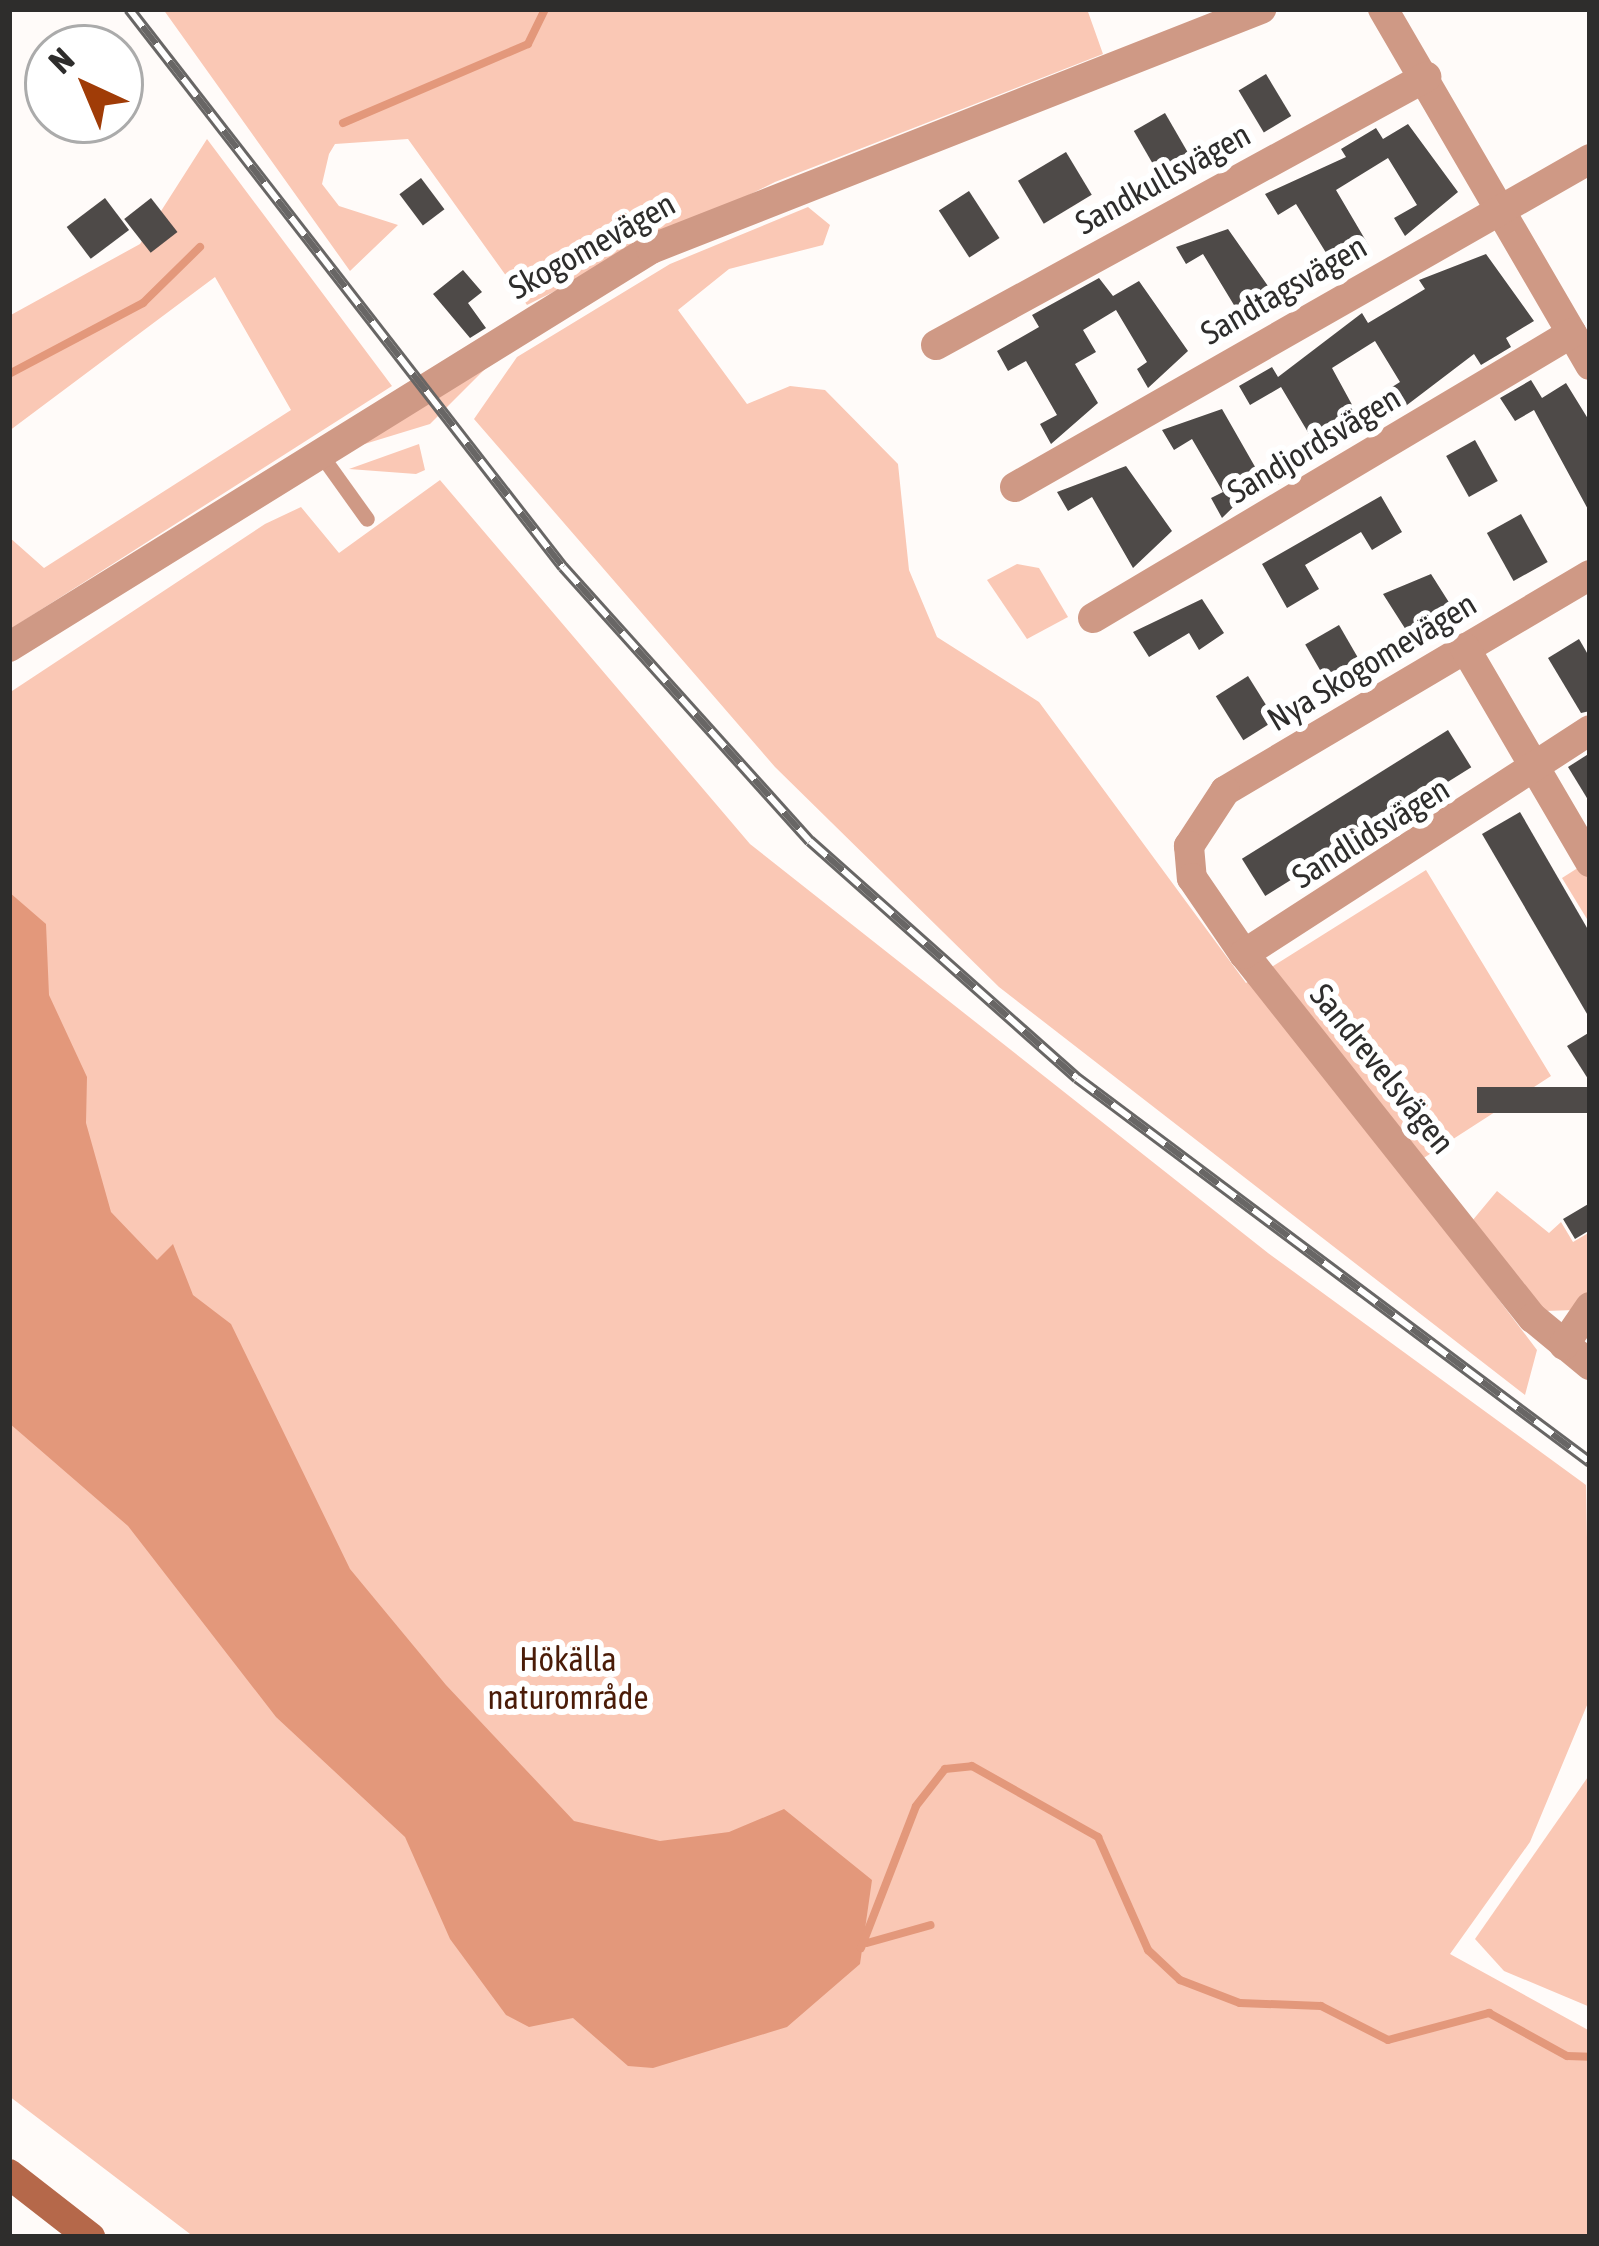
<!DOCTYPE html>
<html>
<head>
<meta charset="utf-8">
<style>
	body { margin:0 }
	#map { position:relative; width:1599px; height:2246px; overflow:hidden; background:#fffbf9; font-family:"Asap Condensed",sans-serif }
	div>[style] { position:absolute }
	.green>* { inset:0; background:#fac8b5 }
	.water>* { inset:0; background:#e3987b }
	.stream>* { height:8px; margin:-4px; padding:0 4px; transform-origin:4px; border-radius:4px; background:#e3987b }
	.building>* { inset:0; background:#4e4a48; transform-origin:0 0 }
	.service>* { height:15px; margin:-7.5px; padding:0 7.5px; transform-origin:7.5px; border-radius:7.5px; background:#cf9985 }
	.minor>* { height:30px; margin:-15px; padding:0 15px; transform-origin:15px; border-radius:15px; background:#cf9985 }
	.tertiary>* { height:30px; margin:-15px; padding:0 15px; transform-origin:15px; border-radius:15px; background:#cf9985 }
	.secondary>* { height:30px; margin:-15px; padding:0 15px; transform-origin:15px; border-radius:15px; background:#b5684a }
	.rail>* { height:12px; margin-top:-6px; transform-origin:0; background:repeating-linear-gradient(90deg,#fff 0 22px,#686665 0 44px); box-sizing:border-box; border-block:3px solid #686665 }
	span { translate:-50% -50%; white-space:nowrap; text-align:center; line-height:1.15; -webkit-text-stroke:12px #fff; paint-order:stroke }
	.street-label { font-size:33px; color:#2e2d2c }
	.park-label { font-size:33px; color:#4b1c08 }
	.frame { position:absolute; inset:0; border:12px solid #2e2d2c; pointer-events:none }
	.north { position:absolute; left:24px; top:24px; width:120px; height:120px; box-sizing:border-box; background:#fff; border:3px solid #ababab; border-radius:50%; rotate:316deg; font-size:33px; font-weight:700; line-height:48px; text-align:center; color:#2e2d2c }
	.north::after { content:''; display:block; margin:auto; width:42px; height:54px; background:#a03c07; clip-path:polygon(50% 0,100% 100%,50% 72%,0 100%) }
</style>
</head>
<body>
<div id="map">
	<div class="green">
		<i style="clip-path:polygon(163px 9px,1087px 9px,1103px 54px,775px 182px,527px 305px,408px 139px,335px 144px,329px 154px,322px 184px,339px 206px,398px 225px,350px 271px)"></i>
		<i style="clip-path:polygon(207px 139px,392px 386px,9px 630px,9px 537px,44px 568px,291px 410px,215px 277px,9px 431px,9px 316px,140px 244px)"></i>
		<i style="clip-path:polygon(808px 207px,830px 225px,823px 245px,729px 269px,678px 310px,747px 404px,790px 386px,825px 390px,898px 464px,909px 570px,937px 637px,1039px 702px,1246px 983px,1426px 870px,1551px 1076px,1402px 1172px,1537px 1350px,1525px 1395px,999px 987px,775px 767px,474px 419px,517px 357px,670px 264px)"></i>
		<i style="clip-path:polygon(487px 367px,430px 424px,358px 446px)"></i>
		<i style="clip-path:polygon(419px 444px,425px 470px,416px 474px,349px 469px)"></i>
		<i style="clip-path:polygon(440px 480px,750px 844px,1268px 1253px,1586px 1485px,1590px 1698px,1530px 1842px,1450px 1954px,1590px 2031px,1590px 2237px,194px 2237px,9px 2096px,9px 693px,265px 524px,301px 507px,339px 553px)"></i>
		<i style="clip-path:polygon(1017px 564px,1039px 568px,1068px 617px,1027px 639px,987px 580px)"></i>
		<i style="clip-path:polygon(1584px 864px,1590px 873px,1587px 919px,1562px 878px)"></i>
		<i style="clip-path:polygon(1497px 1191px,1549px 1233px,1561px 1222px,1573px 1242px,1590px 1232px,1590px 1289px,1575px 1310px,1545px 1311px,1472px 1221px)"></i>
		<i style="clip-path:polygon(1590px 1774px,1590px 2007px,1504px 1971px,1475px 1939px)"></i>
	</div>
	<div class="water">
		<i style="clip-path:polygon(9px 892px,46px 924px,49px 995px,87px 1077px,86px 1123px,111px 1212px,157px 1260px,173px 1244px,193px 1295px,231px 1324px,350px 1569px,446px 1685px,574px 1821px,660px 1841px,729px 1832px,784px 1809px,872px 1880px,860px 1964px,787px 2027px,653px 2068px,628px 2066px,573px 2018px,529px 2027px,506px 2015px,450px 1939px,405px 1837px,276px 1717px,128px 1526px,9px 1423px)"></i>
	</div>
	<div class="stream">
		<i style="left:343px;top:123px;width:201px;rotate:-23.1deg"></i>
		<i style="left:528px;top:44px;width:39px;rotate:-64deg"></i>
		<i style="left:9px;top:374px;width:152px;rotate:-27.9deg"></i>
		<i style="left:143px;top:303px;width:80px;rotate:-44.5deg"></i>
		<i style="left:867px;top:1943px;width:66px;rotate:-15.7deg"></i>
		<i style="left:861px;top:1948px;width:152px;rotate:-68.8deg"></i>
		<i style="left:916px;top:1806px;width:47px;rotate:-51.9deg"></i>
		<i style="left:945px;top:1769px;width:27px;rotate:-6deg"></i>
		<i style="left:972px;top:1766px;width:145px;rotate:29.4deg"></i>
		<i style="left:1098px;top:1837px;width:124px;rotate:66.1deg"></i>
		<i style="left:1148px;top:1950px;width:44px;rotate:43.2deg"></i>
		<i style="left:1180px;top:1980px;width:64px;rotate:21deg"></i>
		<i style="left:1240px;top:2003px;width:81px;rotate:2.1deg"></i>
		<i style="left:1321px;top:2006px;width:75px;rotate:26.9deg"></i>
		<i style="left:1388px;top:2040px;width:105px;rotate:-15deg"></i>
		<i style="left:1489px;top:2013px;width:89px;rotate:28.9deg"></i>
		<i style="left:1567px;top:2056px;width:23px;rotate:2deg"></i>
	</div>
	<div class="building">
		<i style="left:1266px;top:74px;width:49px;height:32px;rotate:59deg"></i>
		<i style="left:1165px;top:113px;width:48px;height:36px;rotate:60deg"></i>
		<i style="clip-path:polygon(1408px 124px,1458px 192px,1405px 236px,1394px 218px,1417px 205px,1388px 158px,1336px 190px,1369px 246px,1311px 292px,1299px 273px,1328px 256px,1296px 204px,1278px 215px,1265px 194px,1346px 157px,1341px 149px,1376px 128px,1383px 139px)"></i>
		<i style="left:1066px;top:152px;width:50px;height:56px;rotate:59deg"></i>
		<i style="left:421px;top:178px;width:39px;height:27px;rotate:53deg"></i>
		<i style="left:969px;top:191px;width:56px;height:36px;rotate:57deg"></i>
		<i style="left:105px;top:198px;width:40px;height:48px;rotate:53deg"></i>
		<i style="left:151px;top:198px;width:43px;height:34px;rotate:52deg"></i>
		<i style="clip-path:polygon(1228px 229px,1277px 299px,1236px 336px,1225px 317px,1237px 310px,1203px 254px,1186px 264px,1176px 247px)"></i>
		<i style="clip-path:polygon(1486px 254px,1534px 321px,1506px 338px,1511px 347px,1481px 365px,1474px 354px,1386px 421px,1373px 399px,1400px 382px,1375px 341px,1332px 368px,1362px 423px,1278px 485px,1268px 467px,1312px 439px,1281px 387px,1250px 405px,1239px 386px,1272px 367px,1278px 377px,1362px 313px,1368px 323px,1425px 289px,1419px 280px)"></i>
		<i style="clip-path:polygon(463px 270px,482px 292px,468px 303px,486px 328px,470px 338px,433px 294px)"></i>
		<i style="clip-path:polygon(1099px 278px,1113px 296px,1139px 281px,1188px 351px,1148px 388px,1137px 369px,1147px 362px,1116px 310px,1083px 330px,1096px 352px,1075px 364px,1098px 403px,1051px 444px,1040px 424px,1057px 415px,1026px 361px,1008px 371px,997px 351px,1039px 327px,1032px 315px)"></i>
		<i style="clip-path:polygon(1531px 380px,1542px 398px,1566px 383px,1590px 422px,1590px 513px,1534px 410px,1515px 421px,1500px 398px)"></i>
		<i style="clip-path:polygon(1222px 409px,1262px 479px,1222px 518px,1211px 498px,1223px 492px,1192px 439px,1174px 450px,1162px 430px)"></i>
		<i style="left:1475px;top:440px;width:47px;height:33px;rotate:61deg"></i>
		<i style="clip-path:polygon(1126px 466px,1172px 531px,1133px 568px,1092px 497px,1068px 511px,1057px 492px)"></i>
		<i style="clip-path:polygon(1381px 496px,1402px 532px,1372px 550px,1361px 532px,1305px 565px,1319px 589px,1287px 608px,1262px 564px)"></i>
		<i style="left:1521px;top:514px;width:55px;height:39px;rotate:61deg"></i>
		<i style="clip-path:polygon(1431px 574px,1457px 615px,1429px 633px,1421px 620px,1406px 630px,1383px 594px)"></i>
		<i style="clip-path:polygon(1202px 599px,1224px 633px,1199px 650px,1189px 633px,1149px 657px,1133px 632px)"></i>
		<i style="left:1339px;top:625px;width:48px;height:39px;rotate:60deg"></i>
		<i style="clip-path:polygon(1579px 639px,1590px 658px,1590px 711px,1581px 713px,1548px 658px)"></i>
		<i style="left:1248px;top:676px;width:52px;height:38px;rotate:58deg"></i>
		<i style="left:1448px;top:730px;width:44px;height:243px;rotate:58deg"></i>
		<i style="clip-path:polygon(1590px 753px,1590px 803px,1568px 767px)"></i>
		<i style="clip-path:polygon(1520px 812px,1590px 933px,1590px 1019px,1482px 834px)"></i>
		<i style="clip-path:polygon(1590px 1032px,1590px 1082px,1567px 1046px)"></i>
		<i style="left:1590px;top:1087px;width:26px;height:113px;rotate:90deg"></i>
		<i style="clip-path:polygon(1590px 1203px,1590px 1230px,1575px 1239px,1563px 1219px)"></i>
	</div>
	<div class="service">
		<i style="left:319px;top:452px;width:82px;rotate:54.4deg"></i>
	</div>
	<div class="minor">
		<i style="left:1383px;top:9px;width:412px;rotate:59.8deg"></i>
		<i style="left:936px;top:345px;width:559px;rotate:-28.68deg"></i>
		<i style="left:1015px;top:487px;width:662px;rotate:-29.7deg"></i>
		<i style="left:1590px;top:575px;width:424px;rotate:149.4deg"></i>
		<i style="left:1225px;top:791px;width:66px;rotate:123.2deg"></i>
		<i style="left:1189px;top:846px;width:32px;rotate:85deg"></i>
		<i style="left:1192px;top:878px;width:92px;rotate:55.6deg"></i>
		<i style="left:1244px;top:954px;width:465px;rotate:51.6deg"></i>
		<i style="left:1533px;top:1318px;width:74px;rotate:39.5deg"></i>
		<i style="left:1093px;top:618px;width:557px;rotate:-30.75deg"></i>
		<i style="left:1465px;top:648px;width:248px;rotate:59.7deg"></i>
		<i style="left:1244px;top:954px;width:412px;rotate:-32.9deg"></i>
		<i style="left:1564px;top:1345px;width:46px;rotate:-55.6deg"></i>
	</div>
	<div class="tertiary">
		<i style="left:9px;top:647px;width:755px;rotate:-31.8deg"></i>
		<i style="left:651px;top:249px;width:656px;rotate:-21.48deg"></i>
	</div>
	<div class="secondary">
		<i style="left:9px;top:2174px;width:103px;rotate:37.9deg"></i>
	</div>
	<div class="rail">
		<i style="left:129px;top:9px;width:707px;rotate:52.13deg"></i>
		<i style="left:563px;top:567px;width:369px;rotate:48deg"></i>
		<i style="left:810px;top:841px;width:357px;rotate:41.6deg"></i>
		<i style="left:1077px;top:1078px;width:641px;rotate:36.82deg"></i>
	</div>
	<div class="street-label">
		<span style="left:1163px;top:179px;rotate:-29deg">Sandkullsvägen</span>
		<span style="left:592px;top:246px;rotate:-29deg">Skogomevägen</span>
		<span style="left:1284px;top:290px;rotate:-30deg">Sandtagsvägen</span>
		<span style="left:1314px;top:445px;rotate:-31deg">Sandjordsvägen</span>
		<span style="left:1372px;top:662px;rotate:-31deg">Nya Skogomevägen</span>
		<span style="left:1371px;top:833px;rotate:-32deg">Sandlidsvägen</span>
		<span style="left:1382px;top:1069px;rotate:51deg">Sandrevelsvägen</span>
	</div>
	<div class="park-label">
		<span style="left:568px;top:1679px">Hökälla<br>naturområde</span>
	</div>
	<div class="frame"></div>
	<div class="north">N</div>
</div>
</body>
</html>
